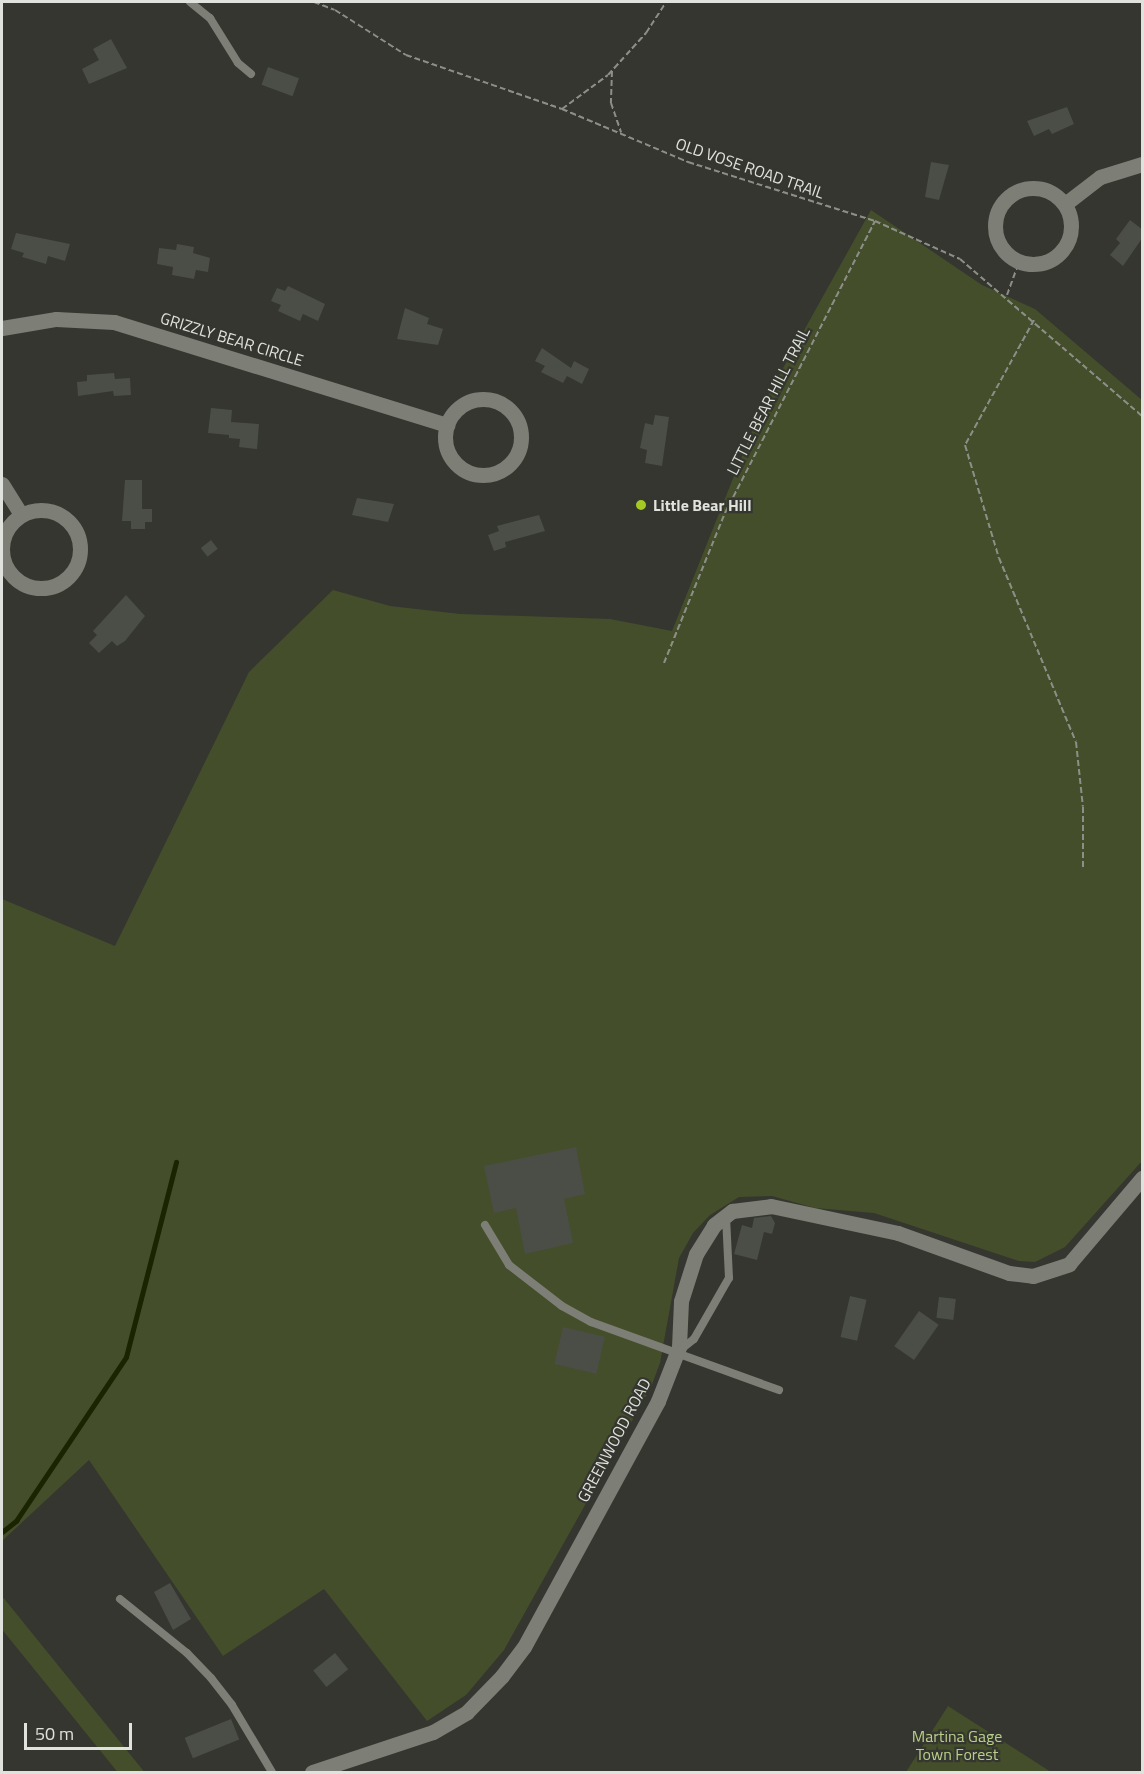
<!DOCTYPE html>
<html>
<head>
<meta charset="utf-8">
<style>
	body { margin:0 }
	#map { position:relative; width:1144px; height:1774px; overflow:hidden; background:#34362f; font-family:"Titillium Web",sans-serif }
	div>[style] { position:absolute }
	.green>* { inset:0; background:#444e2b; transform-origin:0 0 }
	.stream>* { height:4.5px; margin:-2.25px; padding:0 2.25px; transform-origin:2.25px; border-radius:2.25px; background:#1b2400 }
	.building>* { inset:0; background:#4b4e46; transform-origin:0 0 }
	.path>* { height:2px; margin-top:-1px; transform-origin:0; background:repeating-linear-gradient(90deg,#8c8e88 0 6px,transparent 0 9px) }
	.service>* { height:8px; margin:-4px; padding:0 4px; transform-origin:4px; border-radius:4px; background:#7d7f77 }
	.minor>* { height:15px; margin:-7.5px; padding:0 7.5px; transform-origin:7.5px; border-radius:7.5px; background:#7d7f77 }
	.minor>.ring { margin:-7.5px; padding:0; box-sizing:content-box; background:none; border:15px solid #7d7f77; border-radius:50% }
	.dots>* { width:16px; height:16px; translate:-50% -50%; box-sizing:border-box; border:3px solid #34362f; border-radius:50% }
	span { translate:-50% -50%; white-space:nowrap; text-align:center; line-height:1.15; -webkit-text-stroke:4.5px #34362f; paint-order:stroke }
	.street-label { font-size:16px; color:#e0e2dd }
	.poi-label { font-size:16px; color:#e0e2dd; font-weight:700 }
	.left { translate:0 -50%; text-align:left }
	.park-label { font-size:16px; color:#b9ce89 }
	.frame { position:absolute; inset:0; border:3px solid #e0e2dd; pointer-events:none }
	.scale { position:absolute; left:24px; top:1723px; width:108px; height:27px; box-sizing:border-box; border:3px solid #e0e2dd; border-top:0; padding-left:8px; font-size:18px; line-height:21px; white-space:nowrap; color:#e0e2dd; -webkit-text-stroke:4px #34362f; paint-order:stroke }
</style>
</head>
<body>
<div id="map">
	<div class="green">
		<i style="clip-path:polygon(871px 210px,982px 285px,1035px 309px,1142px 400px,1142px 1161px,1065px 1247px,1035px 1262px,1019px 1261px,874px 1213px,815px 1208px,772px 1196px,739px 1197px,710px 1215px,693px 1233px,679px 1258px,660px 1363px,651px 1387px,504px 1650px,466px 1695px,427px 1721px,324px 1589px,223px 1656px,89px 1460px,2px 1541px,2px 899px,115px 946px,249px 672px,333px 590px,390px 606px,460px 614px,610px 619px,672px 631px,762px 406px)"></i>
		<i style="left:2px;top:1596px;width:226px;height:21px;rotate:51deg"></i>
		<i style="clip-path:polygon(948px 1706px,1051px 1772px,906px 1772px)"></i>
	</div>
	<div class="stream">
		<i style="left:2px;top:1532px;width:18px;rotate:-38deg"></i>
		<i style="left:16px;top:1521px;width:197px;rotate:-56.1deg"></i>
		<i style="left:126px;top:1357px;width:201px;rotate:-75.6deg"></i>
	</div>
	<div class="building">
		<i style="clip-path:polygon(111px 39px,127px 68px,89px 84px,82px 69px,99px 60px,93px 49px)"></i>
		<i style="left:268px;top:67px;width:33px;height:19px;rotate:20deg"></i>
		<i style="clip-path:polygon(1067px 107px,1074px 124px,1052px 134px,1049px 129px,1034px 136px,1027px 121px)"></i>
		<i style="clip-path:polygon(931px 162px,949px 165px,939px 200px,925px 197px)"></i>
		<i style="clip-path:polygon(1130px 220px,1143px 230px,1143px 237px,1123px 266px,1110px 255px,1120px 243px,1116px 239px)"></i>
		<i style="clip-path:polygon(16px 233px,70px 244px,65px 261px,48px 256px,46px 264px,22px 257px,24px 253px,11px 249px)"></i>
		<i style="clip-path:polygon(177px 244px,194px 247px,193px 253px,210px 258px,208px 272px,196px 270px,194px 279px,172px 275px,173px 267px,157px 264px,159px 248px,176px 250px)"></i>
		<i style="clip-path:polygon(288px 286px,325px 304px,318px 321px,303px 314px,300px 321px,278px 311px,281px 305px,271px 301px,277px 288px,285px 291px)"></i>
		<i style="clip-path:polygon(405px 308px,429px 318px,427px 324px,443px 329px,438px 345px,397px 339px)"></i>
		<i style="clip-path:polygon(542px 348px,571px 368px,574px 361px,589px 369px,582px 384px,567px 376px,563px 383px,541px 372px,545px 366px,535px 361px)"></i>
		<i style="clip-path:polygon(114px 373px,115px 379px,130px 378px,131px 395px,114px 396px,113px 391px,78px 396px,77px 382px,87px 381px,87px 375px)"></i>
		<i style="clip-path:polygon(211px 408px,232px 410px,231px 422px,259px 424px,257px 449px,239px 447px,240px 439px,229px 438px,229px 435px,208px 433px)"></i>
		<i style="clip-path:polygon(655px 415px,669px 417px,662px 466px,645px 463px,647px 450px,640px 448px,645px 423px,653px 425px)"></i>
		<i style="clip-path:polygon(125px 480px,142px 480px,142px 509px,152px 509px,152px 522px,145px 522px,145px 529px,131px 529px,131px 521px,122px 521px)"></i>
		<i style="clip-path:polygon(357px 498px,394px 504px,388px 522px,352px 515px)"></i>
		<i style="clip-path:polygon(539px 515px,545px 531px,505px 542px,506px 547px,494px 551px,488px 535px,499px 531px,497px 526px)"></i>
		<i style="left:211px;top:540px;width:11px;height:13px;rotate:52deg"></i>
		<i style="clip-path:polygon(126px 595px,145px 616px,125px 641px,117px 646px,112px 641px,99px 653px,89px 643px,97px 635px,93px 631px)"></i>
		<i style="clip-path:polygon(576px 1147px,585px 1194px,564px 1199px,573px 1243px,525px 1254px,516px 1208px,494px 1213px,484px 1166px)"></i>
		<i style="clip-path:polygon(771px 1216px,775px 1223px,772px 1234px,764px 1232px,757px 1260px,734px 1254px,742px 1225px,752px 1228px,754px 1218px)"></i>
		<i style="left:850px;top:1296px;width:17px;height:42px;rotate:13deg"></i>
		<i style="left:939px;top:1297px;width:17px;height:21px;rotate:7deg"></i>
		<i style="left:919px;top:1311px;width:24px;height:43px;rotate:35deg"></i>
		<i style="left:563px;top:1327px;width:43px;height:38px;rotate:13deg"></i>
		<i style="clip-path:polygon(170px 1583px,191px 1619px,173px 1630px,154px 1592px)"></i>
		<i style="left:335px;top:1653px;width:21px;height:28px;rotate:51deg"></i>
		<i style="left:231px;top:1719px;width:22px;height:50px;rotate:68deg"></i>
	</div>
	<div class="path">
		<i style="left:314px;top:2px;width:22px;rotate:21deg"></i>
		<i style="left:335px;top:10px;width:84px;rotate:32.4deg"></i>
		<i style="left:406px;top:55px;width:165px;rotate:19.1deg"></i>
		<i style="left:562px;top:109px;width:137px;rotate:22.8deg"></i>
		<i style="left:688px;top:162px;width:196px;rotate:17.5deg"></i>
		<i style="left:875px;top:221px;width:93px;rotate:24.1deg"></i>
		<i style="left:960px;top:259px;width:240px;rotate:40.8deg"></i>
		<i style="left:612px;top:71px;width:32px;rotate:92deg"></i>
		<i style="left:611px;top:103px;width:31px;rotate:71deg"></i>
		<i style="left:562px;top:109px;width:57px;rotate:-36.5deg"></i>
		<i style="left:608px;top:75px;width:57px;rotate:-47.9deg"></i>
		<i style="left:646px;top:33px;width:37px;rotate:-57deg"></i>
		<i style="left:1007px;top:295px;width:35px;rotate:-70deg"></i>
		<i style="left:1034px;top:320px;width:143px;rotate:118.9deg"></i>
		<i style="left:965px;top:445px;width:118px;rotate:73.3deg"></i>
		<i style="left:999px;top:558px;width:199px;rotate:67.3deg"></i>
		<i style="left:1076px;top:742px;width:65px;rotate:83.9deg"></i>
		<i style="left:1083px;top:807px;width:60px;rotate:90deg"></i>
		<i style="left:664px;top:663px;width:162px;rotate:-67.9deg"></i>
		<i style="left:725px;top:513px;width:328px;rotate:-62.8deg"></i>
	</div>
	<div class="service">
		<i style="left:190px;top:2px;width:26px;rotate:39deg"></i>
		<i style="left:210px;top:18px;width:53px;rotate:58.1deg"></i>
		<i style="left:238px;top:63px;width:17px;rotate:40deg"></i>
		<i style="left:485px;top:1225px;width:47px;rotate:59deg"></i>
		<i style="left:509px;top:1265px;width:67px;rotate:37.7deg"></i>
		<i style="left:562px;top:1306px;width:33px;rotate:29deg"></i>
		<i style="left:591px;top:1322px;width:200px;rotate:19.9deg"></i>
		<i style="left:679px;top:1351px;width:19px;rotate:-39deg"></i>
		<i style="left:694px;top:1339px;width:70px;rotate:-60.2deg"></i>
		<i style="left:729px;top:1278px;width:62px;rotate:-92.8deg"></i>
		<i style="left:120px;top:1599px;width:86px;rotate:38.9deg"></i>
		<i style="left:187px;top:1653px;width:35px;rotate:46deg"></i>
		<i style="left:211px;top:1678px;width:34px;rotate:52deg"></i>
		<i style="left:232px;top:1705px;width:78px;rotate:59.2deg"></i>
	</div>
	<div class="minor">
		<i class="ring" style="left:995px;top:188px;width:61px;height:61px"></i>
		<i style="left:1065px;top:204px;width:44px;rotate:-37.6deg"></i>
		<i style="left:1100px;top:177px;width:44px;rotate:-17.2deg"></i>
		<i style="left:2px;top:328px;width:55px;rotate:-9.5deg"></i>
		<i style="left:56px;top:319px;width:58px;rotate:3deg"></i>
		<i style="left:114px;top:322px;width:349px;rotate:17.2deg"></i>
		<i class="ring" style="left:445px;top:399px;width:61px;height:61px"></i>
		<i style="left:2px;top:484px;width:36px;rotate:58deg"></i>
		<i class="ring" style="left:2px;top:510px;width:63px;height:63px"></i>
		<i style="left:312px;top:1772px;width:127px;rotate:-18.3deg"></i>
		<i style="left:433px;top:1732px;width:39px;rotate:-30deg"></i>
		<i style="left:467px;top:1712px;width:50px;rotate:-45.8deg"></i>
		<i style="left:502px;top:1676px;width:36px;rotate:-53deg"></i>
		<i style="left:524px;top:1647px;width:280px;rotate:-61.4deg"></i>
		<i style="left:658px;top:1401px;width:58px;rotate:-68.7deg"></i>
		<i style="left:679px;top:1347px;width:46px;rotate:-87.5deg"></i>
		<i style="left:681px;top:1301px;width:49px;rotate:-72.3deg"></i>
		<i style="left:696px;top:1254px;width:34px;rotate:-58deg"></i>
		<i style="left:714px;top:1225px;width:23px;rotate:-38deg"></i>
		<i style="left:732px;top:1211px;width:39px;rotate:-7deg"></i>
		<i style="left:771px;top:1206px;width:130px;rotate:12deg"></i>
		<i style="left:898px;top:1233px;width:118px;rotate:19.8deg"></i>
		<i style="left:1009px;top:1273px;width:24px;rotate:7deg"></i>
		<i style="left:1033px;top:1276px;width:38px;rotate:-18deg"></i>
		<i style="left:1069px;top:1264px;width:113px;rotate:-49.7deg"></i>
	</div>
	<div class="dots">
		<i style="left:641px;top:505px;background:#a4c824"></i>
	</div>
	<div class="street-label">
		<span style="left:750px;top:168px;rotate:19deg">OLD VOSE ROAD TRAIL</span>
		<span style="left:232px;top:339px;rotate:17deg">GRIZZLY BEAR CIRCLE</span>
		<span style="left:768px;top:401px;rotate:-63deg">LITTLE BEAR HILL TRAIL</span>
		<span style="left:614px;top:1440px;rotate:-62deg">GREENWOOD ROAD</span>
	</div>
	<div class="poi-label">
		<span class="left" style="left:653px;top:505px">Little Bear Hill</span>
	</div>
	<div class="park-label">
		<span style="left:957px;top:1745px">Martina Gage<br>Town Forest</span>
	</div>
	<div class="frame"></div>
	<div class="scale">50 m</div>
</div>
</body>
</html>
